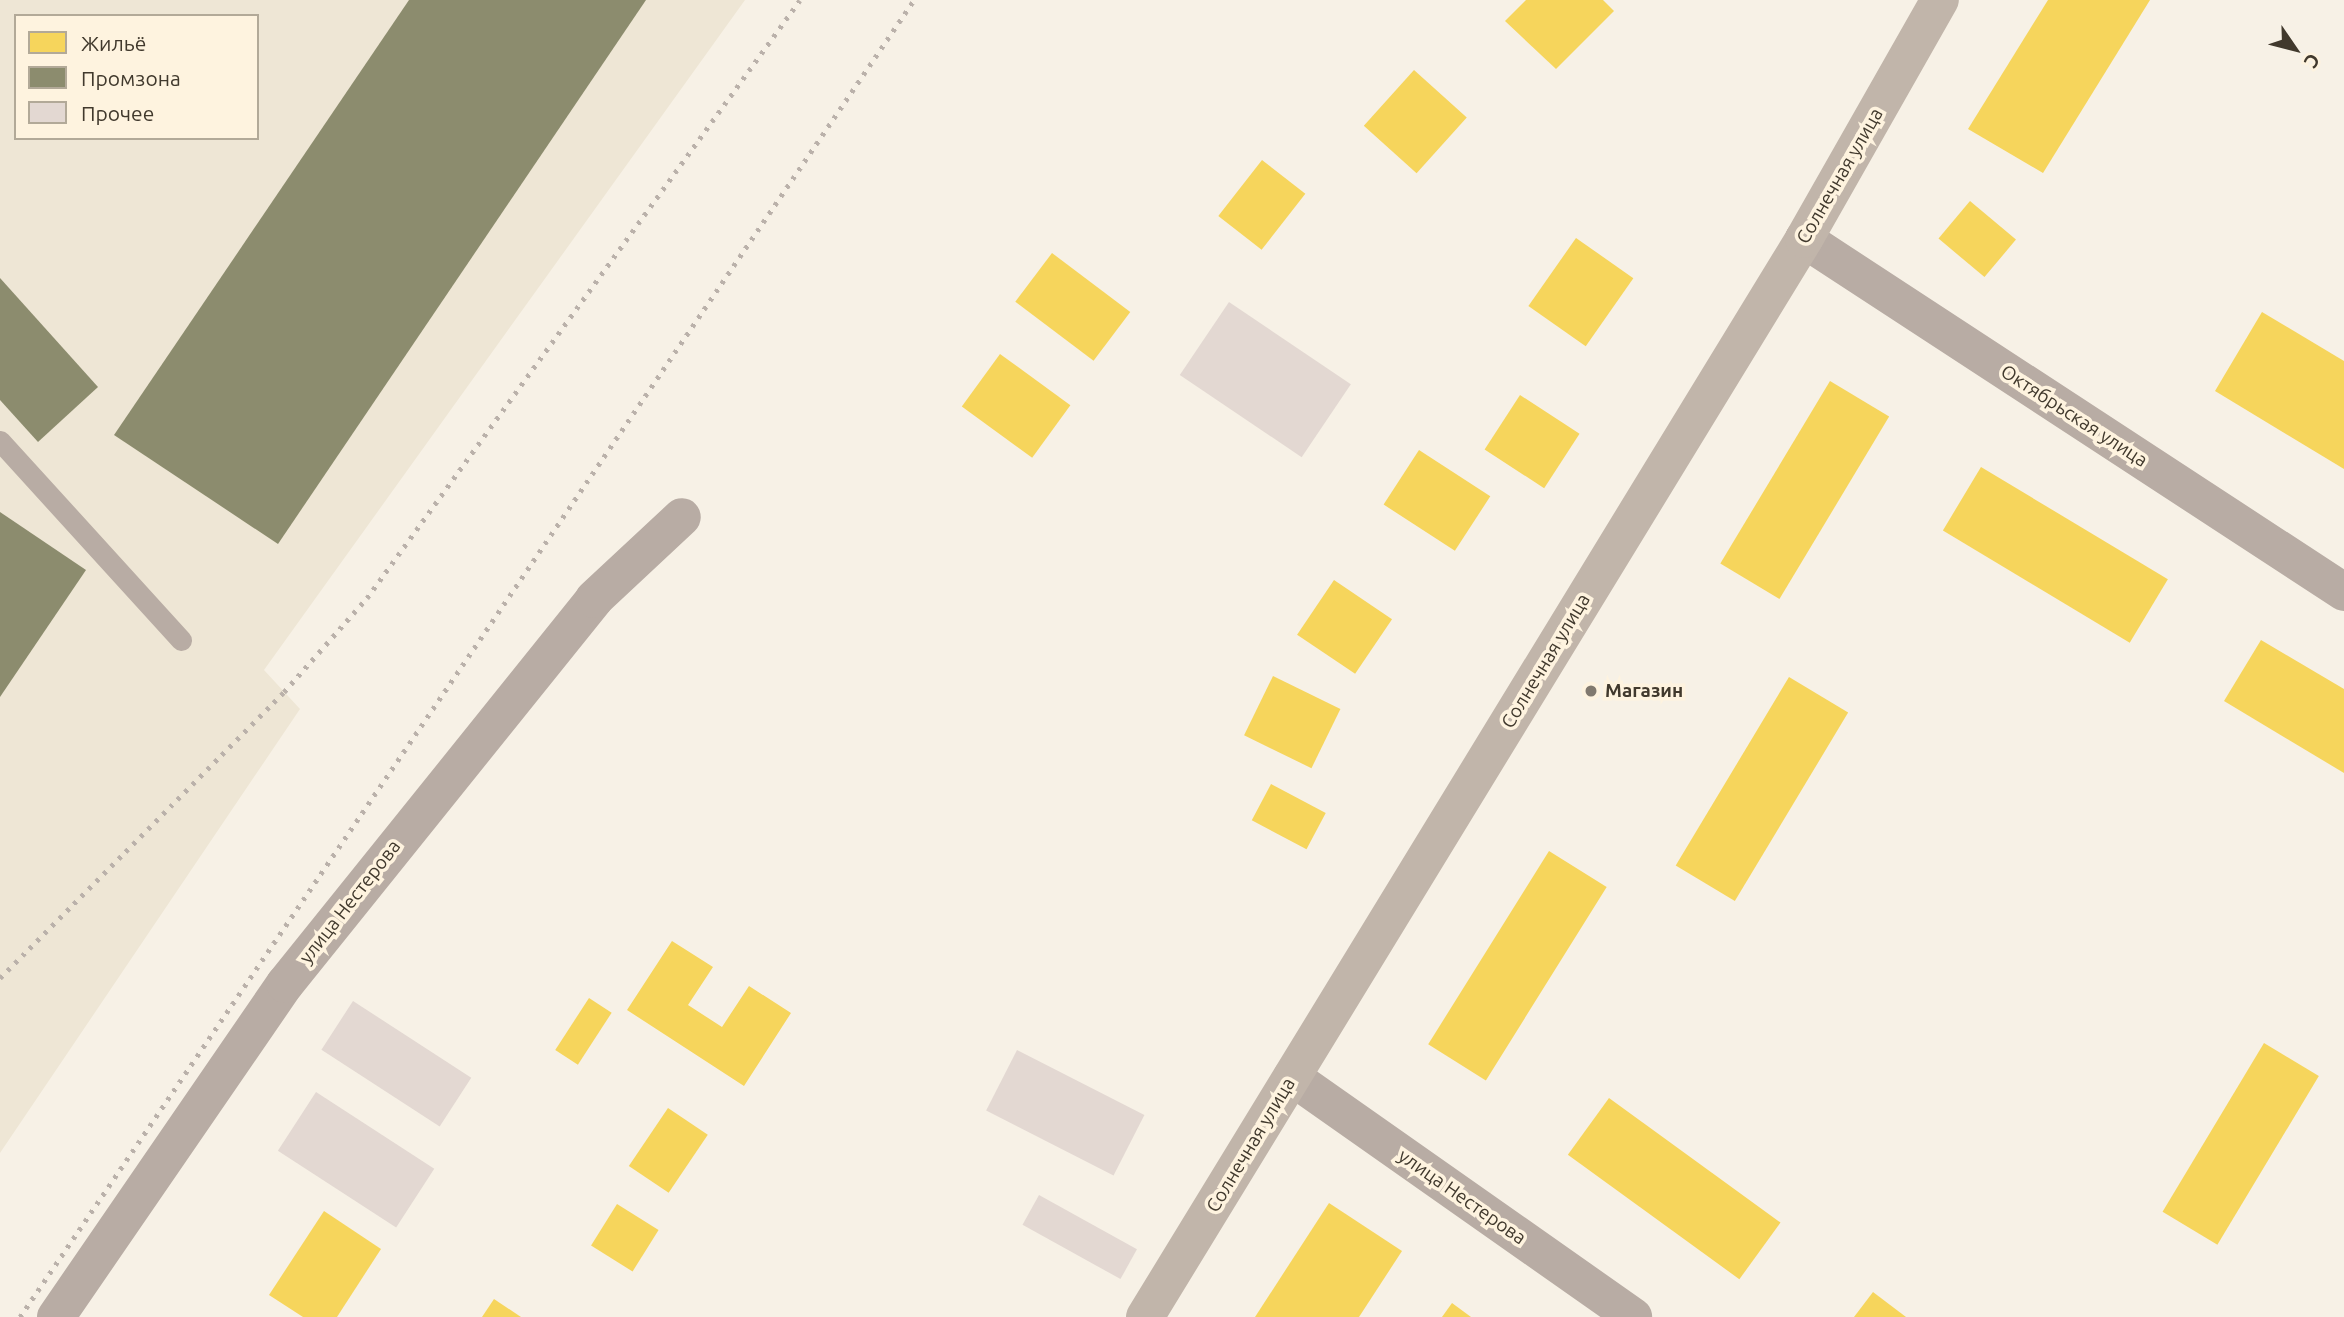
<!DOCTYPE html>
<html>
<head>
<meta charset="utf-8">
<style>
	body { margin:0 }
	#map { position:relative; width:2344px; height:1317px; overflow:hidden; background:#f7f1e6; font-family:Ubuntu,sans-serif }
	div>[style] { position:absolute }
	.industrial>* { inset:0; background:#eee6d5 }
	.homes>* { inset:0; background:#f6d55c; transform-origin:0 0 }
	.industry>* { inset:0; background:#8c8c6e }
	.building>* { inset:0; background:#e3d8d2; transform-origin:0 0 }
	.lane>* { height:21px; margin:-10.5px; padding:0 10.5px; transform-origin:10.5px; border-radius:10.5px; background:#b8aca4 }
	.street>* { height:38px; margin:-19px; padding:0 19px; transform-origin:19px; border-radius:19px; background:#b8aca4 }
	.secondary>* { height:38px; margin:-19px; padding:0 19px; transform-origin:19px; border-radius:19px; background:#c1b5aa }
	.rail>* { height:5px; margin-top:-2.5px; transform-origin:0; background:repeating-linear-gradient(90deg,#bab1aa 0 3.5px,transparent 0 10.5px) }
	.dots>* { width:19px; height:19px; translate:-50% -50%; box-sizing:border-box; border:4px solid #fef3df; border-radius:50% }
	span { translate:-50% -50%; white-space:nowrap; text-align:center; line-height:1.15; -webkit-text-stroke:7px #fef3df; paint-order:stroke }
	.street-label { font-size:19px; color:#41392d }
	.poi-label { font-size:19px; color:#41392d; font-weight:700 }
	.left { translate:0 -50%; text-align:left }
	.legend { position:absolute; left:14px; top:14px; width:245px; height:126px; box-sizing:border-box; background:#fef3df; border:2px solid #b2a998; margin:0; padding:9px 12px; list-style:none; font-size:21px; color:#41392d }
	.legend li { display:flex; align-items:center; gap:14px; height:35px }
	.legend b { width:35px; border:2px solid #b2a998 }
	.north { position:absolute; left:2260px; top:14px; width:70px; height:70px; -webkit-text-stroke:5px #fef3df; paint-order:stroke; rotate:125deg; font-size:19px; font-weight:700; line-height:28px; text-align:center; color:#41392d }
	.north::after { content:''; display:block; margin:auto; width:24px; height:32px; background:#41392d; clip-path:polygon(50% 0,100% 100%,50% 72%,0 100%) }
</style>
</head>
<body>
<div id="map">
	<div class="industrial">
		<i style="clip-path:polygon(evenodd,0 0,745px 0,264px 670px,300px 709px,0 1153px,0 0,16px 16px,257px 16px,257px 138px,16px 138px,16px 16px)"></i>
	</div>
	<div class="homes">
		<i style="clip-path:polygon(1526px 0,1603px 0,1614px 11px,1556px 69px,1505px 21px)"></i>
		<i style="clip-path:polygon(2048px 0,2150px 0,2043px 173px,1968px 129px)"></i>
		<i style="left:1414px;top:70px;width:71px;height:75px;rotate:42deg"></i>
		<i style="left:1262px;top:160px;width:55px;height:71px;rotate:38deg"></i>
		<i style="left:1970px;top:201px;width:60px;height:49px;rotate:40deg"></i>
		<i style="left:1576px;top:238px;width:70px;height:83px;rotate:35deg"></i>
		<i style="left:1052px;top:253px;width:98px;height:61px;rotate:37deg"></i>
		<i style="clip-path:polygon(2262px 312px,2344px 361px,2344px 469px,2215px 391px)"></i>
		<i style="left:1000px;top:354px;width:87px;height:65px;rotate:36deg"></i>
		<i style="left:1830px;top:381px;width:69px;height:213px;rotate:31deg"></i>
		<i style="left:1520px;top:395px;width:71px;height:65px;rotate:33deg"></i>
		<i style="left:1419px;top:450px;width:85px;height:65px;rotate:33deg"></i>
		<i style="left:1981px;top:467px;width:218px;height:74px;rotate:31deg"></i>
		<i style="left:1334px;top:580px;width:70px;height:66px;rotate:34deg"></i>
		<i style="clip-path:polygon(2261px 640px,2344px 689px,2344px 773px,2224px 701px)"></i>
		<i style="left:1273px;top:676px;width:75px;height:66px;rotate:26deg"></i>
		<i style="left:1789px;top:677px;width:69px;height:220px;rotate:31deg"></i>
		<i style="left:1271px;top:784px;width:62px;height:41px;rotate:28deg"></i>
		<i style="left:1549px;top:851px;width:68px;height:228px;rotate:32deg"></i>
		<i style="clip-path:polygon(672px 941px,713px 967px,688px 1005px,722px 1027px,749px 986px,791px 1013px,744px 1086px,627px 1010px)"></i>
		<i style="left:589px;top:998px;width:27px;height:62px;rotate:33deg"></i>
		<i style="left:2264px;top:1043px;width:64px;height:197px;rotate:31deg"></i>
		<i style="left:1609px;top:1098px;width:212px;height:70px;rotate:36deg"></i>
		<i style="left:668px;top:1108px;width:48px;height:70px;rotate:34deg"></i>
		<i style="clip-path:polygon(1329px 1203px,1402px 1251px,1359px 1317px,1255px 1317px)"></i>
		<i style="left:617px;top:1204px;width:49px;height:49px;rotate:32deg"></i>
		<i style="clip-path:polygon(324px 1211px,381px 1249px,337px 1317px,303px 1317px,269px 1295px)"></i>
		<i style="clip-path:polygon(1873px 1292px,1906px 1317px,1854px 1317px)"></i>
		<i style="clip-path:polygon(494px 1299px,521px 1317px,482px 1317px)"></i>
		<i style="clip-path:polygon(1452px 1303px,1471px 1317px,1442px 1317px)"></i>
	</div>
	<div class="industry">
		<i style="clip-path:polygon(409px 0,646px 0,278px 544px,114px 435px)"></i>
		<i style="clip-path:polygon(0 278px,98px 387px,38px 442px,0 400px)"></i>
		<i style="clip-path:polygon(0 512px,86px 570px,0 697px)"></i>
	</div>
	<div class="building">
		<i style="left:1229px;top:302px;width:147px;height:88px;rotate:34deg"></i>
		<i style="left:353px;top:1001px;width:141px;height:58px;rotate:33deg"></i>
		<i style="left:1017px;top:1050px;width:143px;height:68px;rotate:27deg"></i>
		<i style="left:316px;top:1092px;width:141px;height:70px;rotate:33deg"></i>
		<i style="left:1039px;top:1195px;width:112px;height:34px;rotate:29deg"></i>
	</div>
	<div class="lane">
		<i style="left:0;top:441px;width:269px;rotate:47.7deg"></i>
	</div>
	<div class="street">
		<i style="left:1804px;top:239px;width:645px;rotate:33.17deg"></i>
		<i style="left:1292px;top:1077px;width:417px;rotate:35.1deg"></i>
		<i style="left:56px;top:1317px;width:404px;rotate:-55.5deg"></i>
		<i style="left:285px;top:984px;width:494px;rotate:-51.2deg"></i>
		<i style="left:594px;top:599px;width:120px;rotate:-43deg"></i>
	</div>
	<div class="secondary">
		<i style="left:1145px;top:1317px;width:1263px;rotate:-58.56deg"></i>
		<i style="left:1804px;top:239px;width:275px;rotate:-60.4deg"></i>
	</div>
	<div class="rail">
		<i style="left:0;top:978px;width:403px;rotate:-45.2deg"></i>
		<i style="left:284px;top:692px;width:125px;rotate:-48.6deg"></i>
		<i style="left:367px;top:598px;width:738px;rotate:-54.09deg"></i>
		<i style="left:20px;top:1317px;width:1592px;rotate:-55.83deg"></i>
	</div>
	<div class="dots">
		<i style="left:1591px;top:691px;background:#81796e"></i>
	</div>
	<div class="street-label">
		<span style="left:1840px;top:176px;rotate:-60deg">Солнечная улица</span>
		<span style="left:2074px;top:416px;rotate:33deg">Октябрьская улица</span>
		<span style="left:1546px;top:661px;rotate:-59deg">Солнечная улица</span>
		<span style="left:350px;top:902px;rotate:-52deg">улица Нестерова</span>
		<span style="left:1251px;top:1145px;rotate:-59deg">Солнечная улица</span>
		<span style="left:1462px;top:1197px;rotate:35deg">улица Нестерова</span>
	</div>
	<div class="poi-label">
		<span class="left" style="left:1605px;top:691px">Магазин</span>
	</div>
	<ul class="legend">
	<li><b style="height:19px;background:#f6d55c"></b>Жильё</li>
	<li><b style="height:19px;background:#8c8c6e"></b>Промзона</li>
	<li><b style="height:19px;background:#e3d8d2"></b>Прочее</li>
	</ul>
	<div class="north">С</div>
</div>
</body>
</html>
